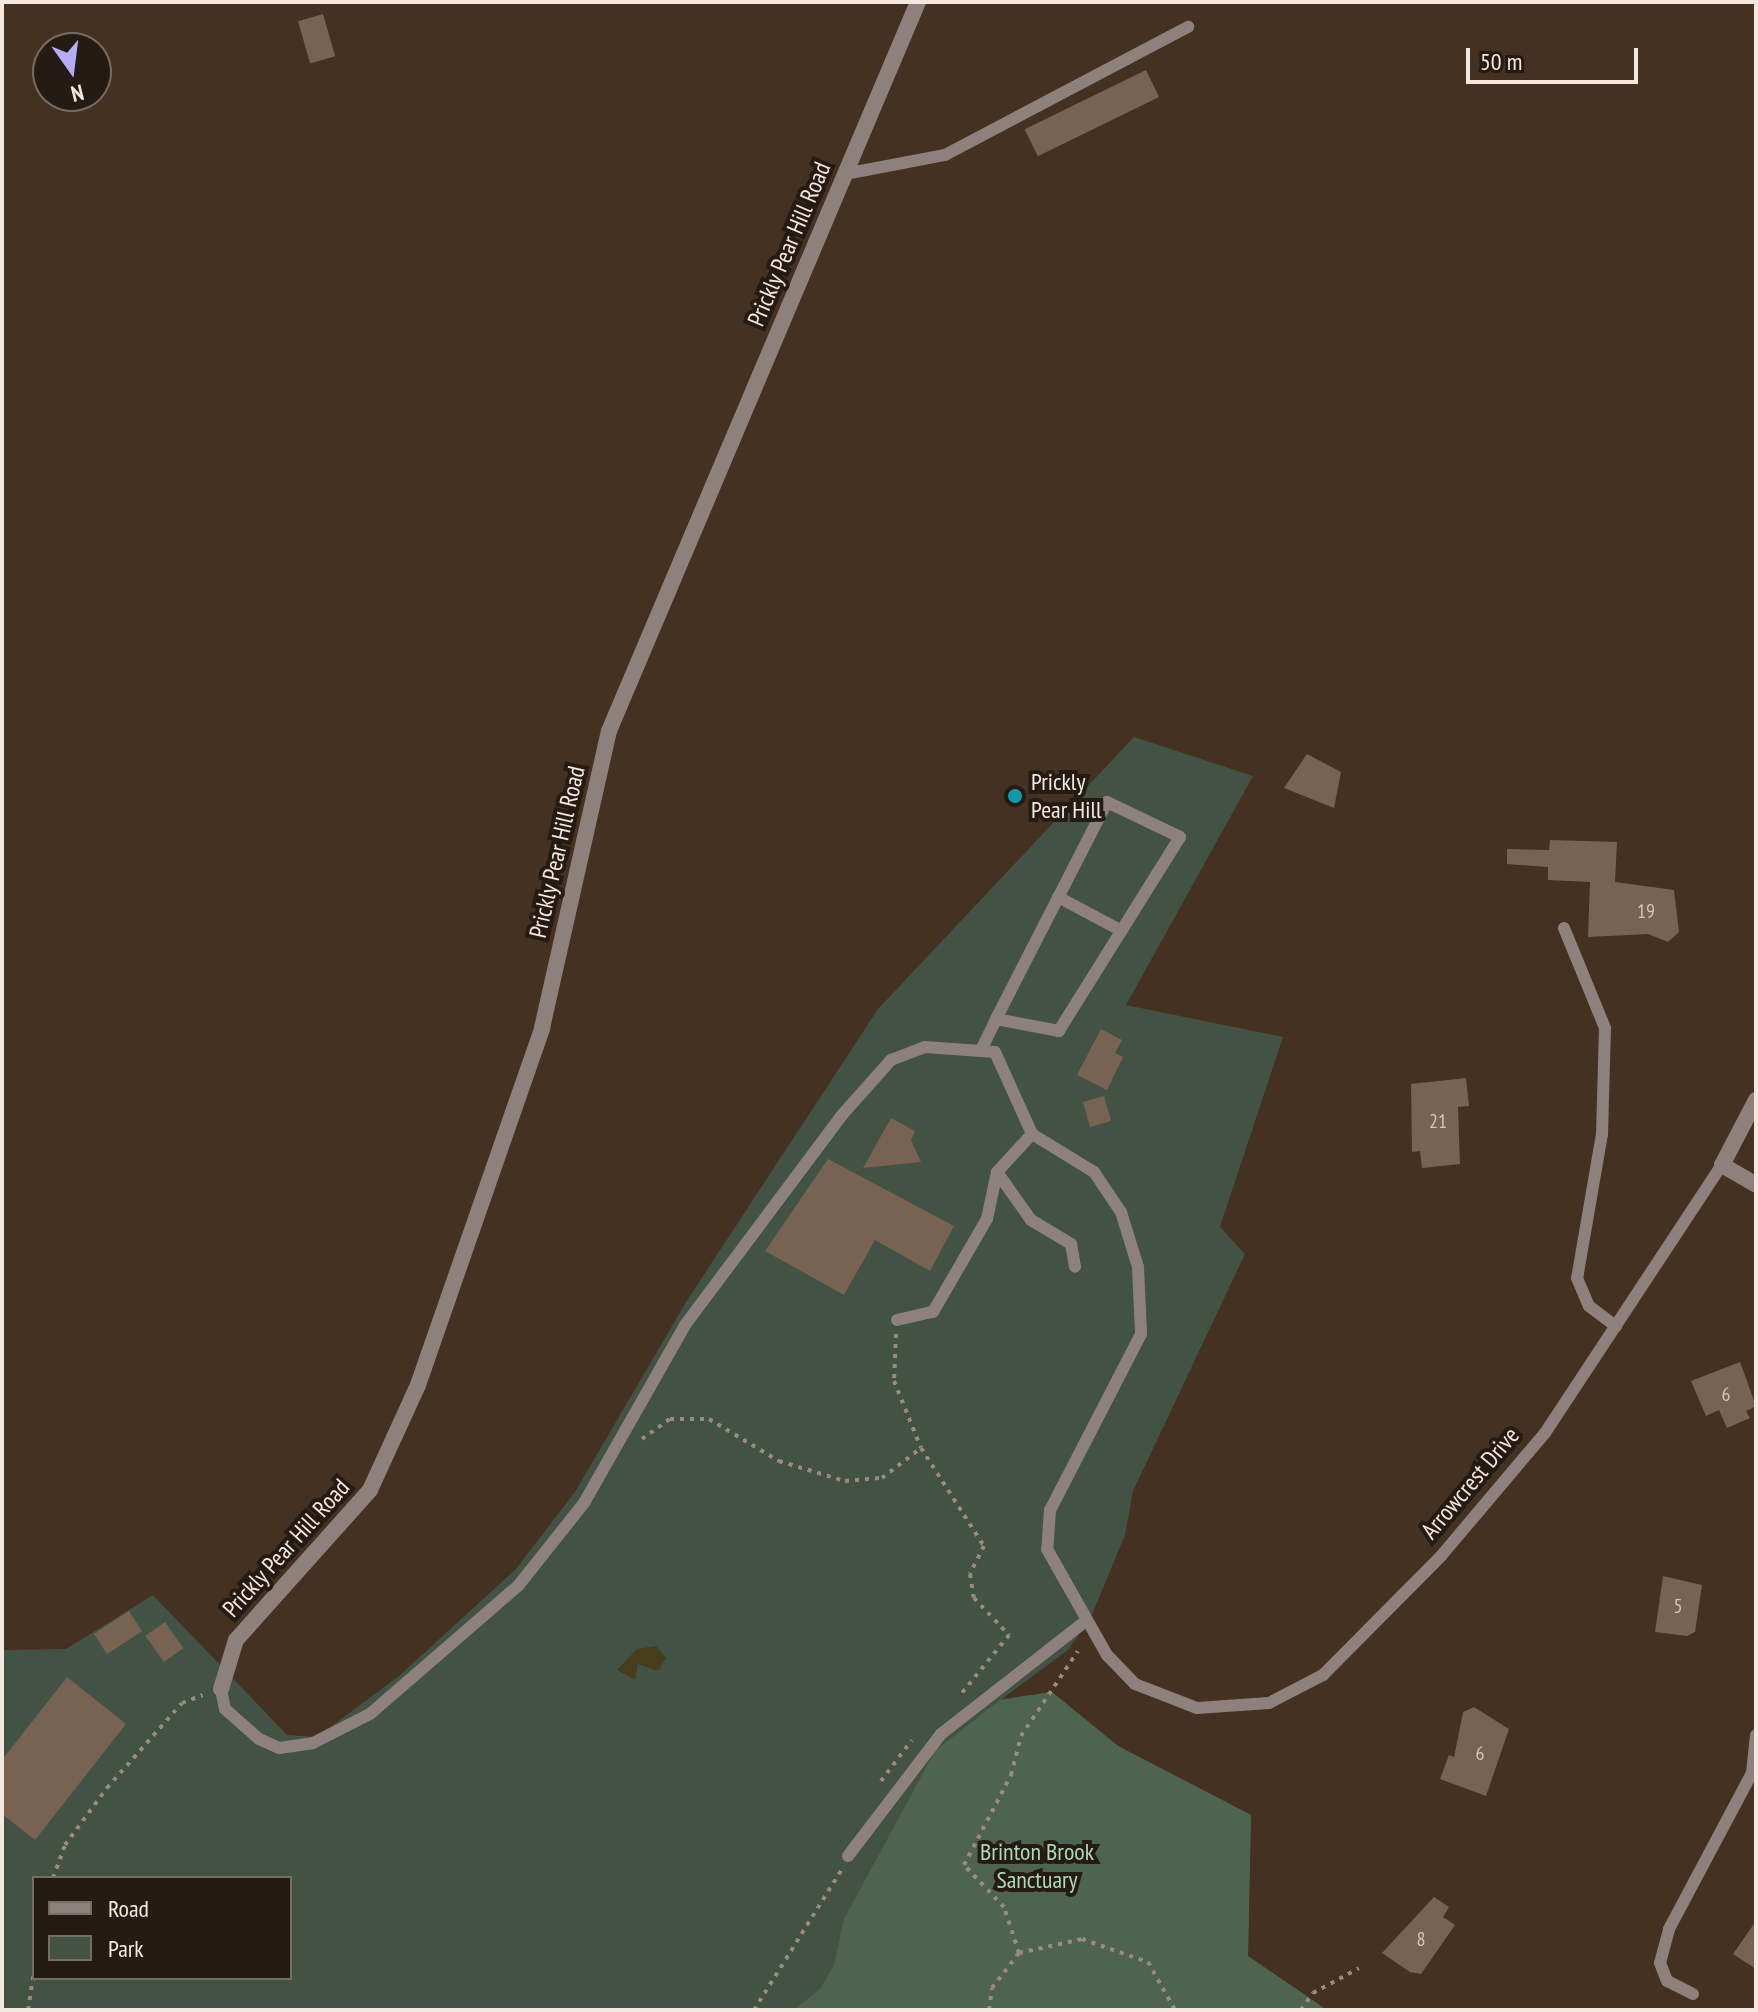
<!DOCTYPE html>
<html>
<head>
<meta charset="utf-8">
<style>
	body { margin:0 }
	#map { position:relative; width:1758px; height:2012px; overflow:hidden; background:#443121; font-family:"PT Sans Narrow",sans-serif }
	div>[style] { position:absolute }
	.green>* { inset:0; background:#425244 }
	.forest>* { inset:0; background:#4e6450 }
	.sand>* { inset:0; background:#463d1d }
	.building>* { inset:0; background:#786251; transform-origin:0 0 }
	.path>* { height:4px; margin-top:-2px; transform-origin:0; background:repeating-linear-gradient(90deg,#9b8b7e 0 4px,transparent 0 10px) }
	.lane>* { height:12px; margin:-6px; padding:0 6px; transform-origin:6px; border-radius:6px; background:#8e817d }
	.street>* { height:16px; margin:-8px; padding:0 8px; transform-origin:8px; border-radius:8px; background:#8e817d }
	.dots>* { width:22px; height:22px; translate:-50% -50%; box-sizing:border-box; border:4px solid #241b14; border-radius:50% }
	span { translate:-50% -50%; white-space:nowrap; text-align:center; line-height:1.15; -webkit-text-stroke:8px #241b14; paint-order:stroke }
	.number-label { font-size:20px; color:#d6c6bb }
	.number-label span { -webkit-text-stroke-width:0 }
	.street-label { font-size:24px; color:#f5e8de }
	.poi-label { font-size:24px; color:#f5e8de }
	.left { translate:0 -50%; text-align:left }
	.park-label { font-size:24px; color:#afdbb4 }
	.frame { position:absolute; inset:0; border:4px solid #f5e8de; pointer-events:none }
	.legend { position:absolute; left:32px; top:1876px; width:260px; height:104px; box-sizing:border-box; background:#241b14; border:2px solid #786d65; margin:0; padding:10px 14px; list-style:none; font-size:24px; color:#f5e8de }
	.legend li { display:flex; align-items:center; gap:16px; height:40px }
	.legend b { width:40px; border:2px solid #786d65 }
	.north { position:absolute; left:32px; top:32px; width:80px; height:80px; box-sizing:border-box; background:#241b14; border:2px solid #786d65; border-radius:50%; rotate:166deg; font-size:22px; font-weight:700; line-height:32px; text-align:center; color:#f5e8de }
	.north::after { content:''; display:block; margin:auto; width:28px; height:36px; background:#b5acf8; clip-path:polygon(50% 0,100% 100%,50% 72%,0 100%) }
	.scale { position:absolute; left:1466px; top:48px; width:172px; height:36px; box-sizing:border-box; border:4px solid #f5e8de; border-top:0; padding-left:10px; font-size:24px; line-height:28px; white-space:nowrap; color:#f5e8de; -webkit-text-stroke:6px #241b14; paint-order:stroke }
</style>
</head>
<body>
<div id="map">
	<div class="green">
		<i style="clip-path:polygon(evenodd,1134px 737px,1253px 776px,1126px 1005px,1283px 1037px,1220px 1227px,1245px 1254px,1133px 1491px,1125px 1535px,1091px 1617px,1068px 1650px,1002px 1699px,1052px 1692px,1118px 1746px,1251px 1815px,1248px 1956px,1327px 2010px,2px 2010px,2px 1650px,66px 1649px,153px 1595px,287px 1735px,317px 1737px,399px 1676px,515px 1570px,575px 1492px,686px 1302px,878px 1009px,1134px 737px,34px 1878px,290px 1878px,290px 1978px,34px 1978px,34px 1878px)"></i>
	</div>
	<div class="forest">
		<i style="clip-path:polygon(1052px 1692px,1118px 1746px,1251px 1815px,1248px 1956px,1327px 2010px,794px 2010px,821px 1988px,834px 1965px,844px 1919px,935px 1751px,1000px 1700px)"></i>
	</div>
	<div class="sand">
		<i style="clip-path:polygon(656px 1646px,666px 1658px,658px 1671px,638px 1664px,635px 1680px,617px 1670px,637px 1649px)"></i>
	</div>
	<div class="building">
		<i style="left:323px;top:14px;width:44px;height:26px;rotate:74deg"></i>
		<i style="left:1146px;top:70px;width:30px;height:135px;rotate:64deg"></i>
		<i style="clip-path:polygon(1307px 754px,1341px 772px,1334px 808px,1284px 788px)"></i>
		<i style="clip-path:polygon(1550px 840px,1617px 842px,1615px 882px,1674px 890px,1679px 932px,1668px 942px,1648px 934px,1588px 937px,1590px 882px,1548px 880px,1548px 867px,1507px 864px,1507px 849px,1549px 850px)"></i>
		<i style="clip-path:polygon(1101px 1029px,1122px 1040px,1115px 1053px,1123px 1057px,1107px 1090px,1077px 1075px)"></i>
		<i style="clip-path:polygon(1466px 1078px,1469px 1106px,1458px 1107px,1460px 1164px,1422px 1168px,1420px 1151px,1412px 1152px,1411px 1084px)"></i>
		<i style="left:1104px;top:1096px;width:26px;height:22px;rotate:74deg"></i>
		<i style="clip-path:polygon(891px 1118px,915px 1131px,911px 1140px,921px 1162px,863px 1168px)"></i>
		<i style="clip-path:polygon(828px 1159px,954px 1226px,930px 1271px,875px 1240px,844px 1295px,765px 1251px)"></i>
		<i style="clip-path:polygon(1740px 1362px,1756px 1406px,1746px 1411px,1750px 1418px,1727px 1428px,1719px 1410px,1706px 1416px,1691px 1381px)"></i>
		<i style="clip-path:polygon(1663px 1576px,1702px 1585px,1695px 1632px,1687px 1636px,1655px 1632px)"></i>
		<i style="left:129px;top:1611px;width:24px;height:42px;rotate:57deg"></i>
		<i style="left:165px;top:1622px;width:32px;height:24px;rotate:55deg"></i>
		<i style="clip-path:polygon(67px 1677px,126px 1724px,35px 1840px,2px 1814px,2px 1760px)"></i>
		<i style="clip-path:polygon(1474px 1707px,1509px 1729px,1486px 1796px,1440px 1779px,1449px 1755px,1454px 1757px,1463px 1712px)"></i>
		<i style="clip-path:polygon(1434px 1897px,1449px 1907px,1443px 1917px,1455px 1925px,1421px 1974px,1410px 1972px,1382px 1953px)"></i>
		<i style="clip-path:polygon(1756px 1921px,1756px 1969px,1733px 1954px)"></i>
	</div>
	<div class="path">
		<i style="left:896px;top:1334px;width:47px;rotate:92.4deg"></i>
		<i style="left:894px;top:1381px;width:72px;rotate:68.1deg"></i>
		<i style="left:921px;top:1448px;width:117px;rotate:57.3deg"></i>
		<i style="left:984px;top:1546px;width:31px;rotate:117deg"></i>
		<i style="left:970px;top:1574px;width:24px;rotate:81deg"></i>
		<i style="left:974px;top:1598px;width:51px;rotate:46.6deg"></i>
		<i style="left:1009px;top:1635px;width:75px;rotate:129deg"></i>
		<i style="left:642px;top:1439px;width:34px;rotate:-36deg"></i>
		<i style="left:670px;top:1419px;width:39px"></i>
		<i style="left:709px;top:1419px;width:82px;rotate:31deg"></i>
		<i style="left:779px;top:1461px;width:69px;rotate:16.9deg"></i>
		<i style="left:845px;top:1481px;width:37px;rotate:-5deg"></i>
		<i style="left:882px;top:1478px;width:49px;rotate:-37.6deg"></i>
		<i style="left:881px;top:1781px;width:51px;rotate:-52.9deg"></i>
		<i style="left:53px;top:1878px;width:35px;rotate:-70deg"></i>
		<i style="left:65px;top:1845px;width:71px;rotate:-53.6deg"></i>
		<i style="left:107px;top:1788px;width:113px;rotate:-48.6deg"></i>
		<i style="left:182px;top:1703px;width:22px;rotate:-21deg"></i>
		<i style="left:1019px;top:1953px;width:48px;rotate:-108.1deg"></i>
		<i style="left:1004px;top:1907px;width:58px;rotate:-133.6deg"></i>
		<i style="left:964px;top:1865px;width:102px;rotate:-62.4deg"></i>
		<i style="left:1011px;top:1775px;width:40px;rotate:-75.6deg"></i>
		<i style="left:1021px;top:1736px;width:102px;rotate:-56.2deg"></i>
		<i style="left:28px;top:2010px;width:39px;rotate:-81deg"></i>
		<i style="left:754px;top:2010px;width:166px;rotate:-58deg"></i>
		<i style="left:989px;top:2010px;width:22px;rotate:-82deg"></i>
		<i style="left:992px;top:1988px;width:44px;rotate:-52.4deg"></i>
		<i style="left:1019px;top:1953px;width:65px;rotate:-12.5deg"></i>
		<i style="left:1082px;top:1939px;width:70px;rotate:19.2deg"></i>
		<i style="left:1148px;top:1962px;width:55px;rotate:60.6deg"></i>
		<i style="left:1301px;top:2010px;width:21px;rotate:-55deg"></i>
		<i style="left:1313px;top:1993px;width:52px;rotate:-28.5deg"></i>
	</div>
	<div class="lane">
		<i style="left:845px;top:174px;width:102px;rotate:-10.8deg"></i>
		<i style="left:945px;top:155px;width:275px;rotate:-27.8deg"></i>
		<i style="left:1058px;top:897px;width:72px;rotate:28deg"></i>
		<i style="left:1564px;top:928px;width:108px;rotate:67.7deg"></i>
		<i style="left:1605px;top:1028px;width:106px;rotate:91.6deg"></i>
		<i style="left:1602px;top:1134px;width:146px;rotate:99.8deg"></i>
		<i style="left:1577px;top:1278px;width:30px;rotate:67deg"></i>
		<i style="left:1589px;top:1306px;width:34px;rotate:37deg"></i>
		<i style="left:983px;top:1046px;width:30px;rotate:-64deg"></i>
		<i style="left:996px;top:1019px;width:244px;rotate:-62.9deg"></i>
		<i style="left:1107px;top:802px;width:81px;rotate:25.6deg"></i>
		<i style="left:1180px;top:837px;width:229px;rotate:122deg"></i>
		<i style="left:1059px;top:1031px;width:64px;rotate:-169.2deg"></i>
		<i style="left:997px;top:1172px;width:59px;rotate:54.7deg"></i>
		<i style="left:1031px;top:1220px;width:47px;rotate:31deg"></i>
		<i style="left:1071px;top:1244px;width:23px;rotate:80deg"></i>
		<i style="left:897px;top:1320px;width:37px;rotate:-13deg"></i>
		<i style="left:933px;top:1312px;width:108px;rotate:-59.9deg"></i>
		<i style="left:987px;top:1219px;width:48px;rotate:-78deg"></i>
		<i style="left:997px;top:1172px;width:52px;rotate:-47.4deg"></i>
		<i style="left:221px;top:1689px;width:20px;rotate:79deg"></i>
		<i style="left:225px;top:1709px;width:45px;rotate:41.4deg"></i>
		<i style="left:259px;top:1739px;width:22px;rotate:24deg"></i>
		<i style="left:279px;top:1748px;width:34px;rotate:-8deg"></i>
		<i style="left:313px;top:1743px;width:64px;rotate:-27deg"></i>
		<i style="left:370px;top:1714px;width:196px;rotate:-40.9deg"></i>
		<i style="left:518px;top:1586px;width:106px;rotate:-51.5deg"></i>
		<i style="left:584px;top:1503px;width:205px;rotate:-60.4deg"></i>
		<i style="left:685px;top:1325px;width:262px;rotate:-53.2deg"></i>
		<i style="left:842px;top:1115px;width:74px;rotate:-48.3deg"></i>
		<i style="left:891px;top:1060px;width:36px;rotate:-21deg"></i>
		<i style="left:925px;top:1047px;width:70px;rotate:4.1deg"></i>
		<i style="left:995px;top:1052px;width:90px;rotate:65.7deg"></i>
		<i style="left:1032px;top:1134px;width:73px;rotate:31.5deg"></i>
		<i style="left:1094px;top:1172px;width:48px;rotate:56deg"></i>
		<i style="left:1121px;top:1212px;width:58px;rotate:72.8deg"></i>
		<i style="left:1138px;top:1267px;width:67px;rotate:87.4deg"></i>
		<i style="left:1141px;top:1334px;width:198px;rotate:117.3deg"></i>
		<i style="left:1050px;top:1510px;width:39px;rotate:94deg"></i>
		<i style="left:1047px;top:1549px;width:122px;rotate:60.5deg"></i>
		<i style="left:1107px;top:1655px;width:40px;rotate:46deg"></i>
		<i style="left:1135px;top:1684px;width:66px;rotate:21.2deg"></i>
		<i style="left:1197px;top:1708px;width:72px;rotate:-4deg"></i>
		<i style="left:1269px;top:1703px;width:61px;rotate:-27.4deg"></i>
		<i style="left:1323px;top:1675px;width:168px;rotate:-45.2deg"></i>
		<i style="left:1441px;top:1556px;width:161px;rotate:-49.8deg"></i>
		<i style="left:1545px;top:1433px;width:321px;rotate:-56.6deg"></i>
		<i style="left:848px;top:1856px;width:153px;rotate:-52.7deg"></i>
		<i style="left:941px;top:1734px;width:180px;rotate:-38deg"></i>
		<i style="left:1693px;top:1994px;width:29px;rotate:-153deg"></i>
		<i style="left:1667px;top:1981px;width:19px;rotate:-111deg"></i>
		<i style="left:1660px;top:1963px;width:35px;rotate:-75deg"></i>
		<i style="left:1669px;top:1929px;width:177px;rotate:-62deg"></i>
		<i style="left:1752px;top:1773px;width:38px;rotate:-84deg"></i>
	</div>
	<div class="street">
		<i style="left:1756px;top:1100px;width:73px;rotate:117.6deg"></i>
		<i style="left:1722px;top:1165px;width:39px;rotate:30deg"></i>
		<i style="left:221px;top:1689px;width:51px;rotate:-73deg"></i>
		<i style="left:236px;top:1640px;width:201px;rotate:-48.2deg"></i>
		<i style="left:370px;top:1490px;width:115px;rotate:-65.4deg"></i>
		<i style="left:418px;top:1385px;width:378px;rotate:-70.8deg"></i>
		<i style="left:542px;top:1028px;width:304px;rotate:-77.3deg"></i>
		<i style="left:609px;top:731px;width:792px;rotate:-67.03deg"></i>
	</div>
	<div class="dots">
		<i style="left:1015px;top:796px;background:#0f9aa8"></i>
	</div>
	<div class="number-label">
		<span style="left:1646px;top:911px">19</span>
		<span style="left:1438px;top:1121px">21</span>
		<span style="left:1726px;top:1394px">6</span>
		<span style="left:1678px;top:1606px">5</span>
		<span style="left:1480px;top:1753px">6</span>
		<span style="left:1421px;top:1939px">8</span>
	</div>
	<div class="street-label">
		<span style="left:789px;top:244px;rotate:-67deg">Prickly Pear Hill Road</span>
		<span style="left:557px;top:852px;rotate:-77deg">Prickly Pear Hill Road</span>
		<span style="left:1470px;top:1483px;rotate:-50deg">Arrowcrest Drive</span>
		<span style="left:286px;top:1548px;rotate:-48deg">Prickly Pear Hill Road</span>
	</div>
	<div class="poi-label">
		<span class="left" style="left:1031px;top:796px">Prickly<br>Pear Hill</span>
	</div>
	<div class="park-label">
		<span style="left:1037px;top:1866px">Brinton Brook<br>Sanctuary</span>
	</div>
	<div class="frame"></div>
	<ul class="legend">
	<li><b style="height:10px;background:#8e817d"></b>Road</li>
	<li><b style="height:22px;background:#425244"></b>Park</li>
	</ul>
	<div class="north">N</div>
	<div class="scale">50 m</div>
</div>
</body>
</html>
